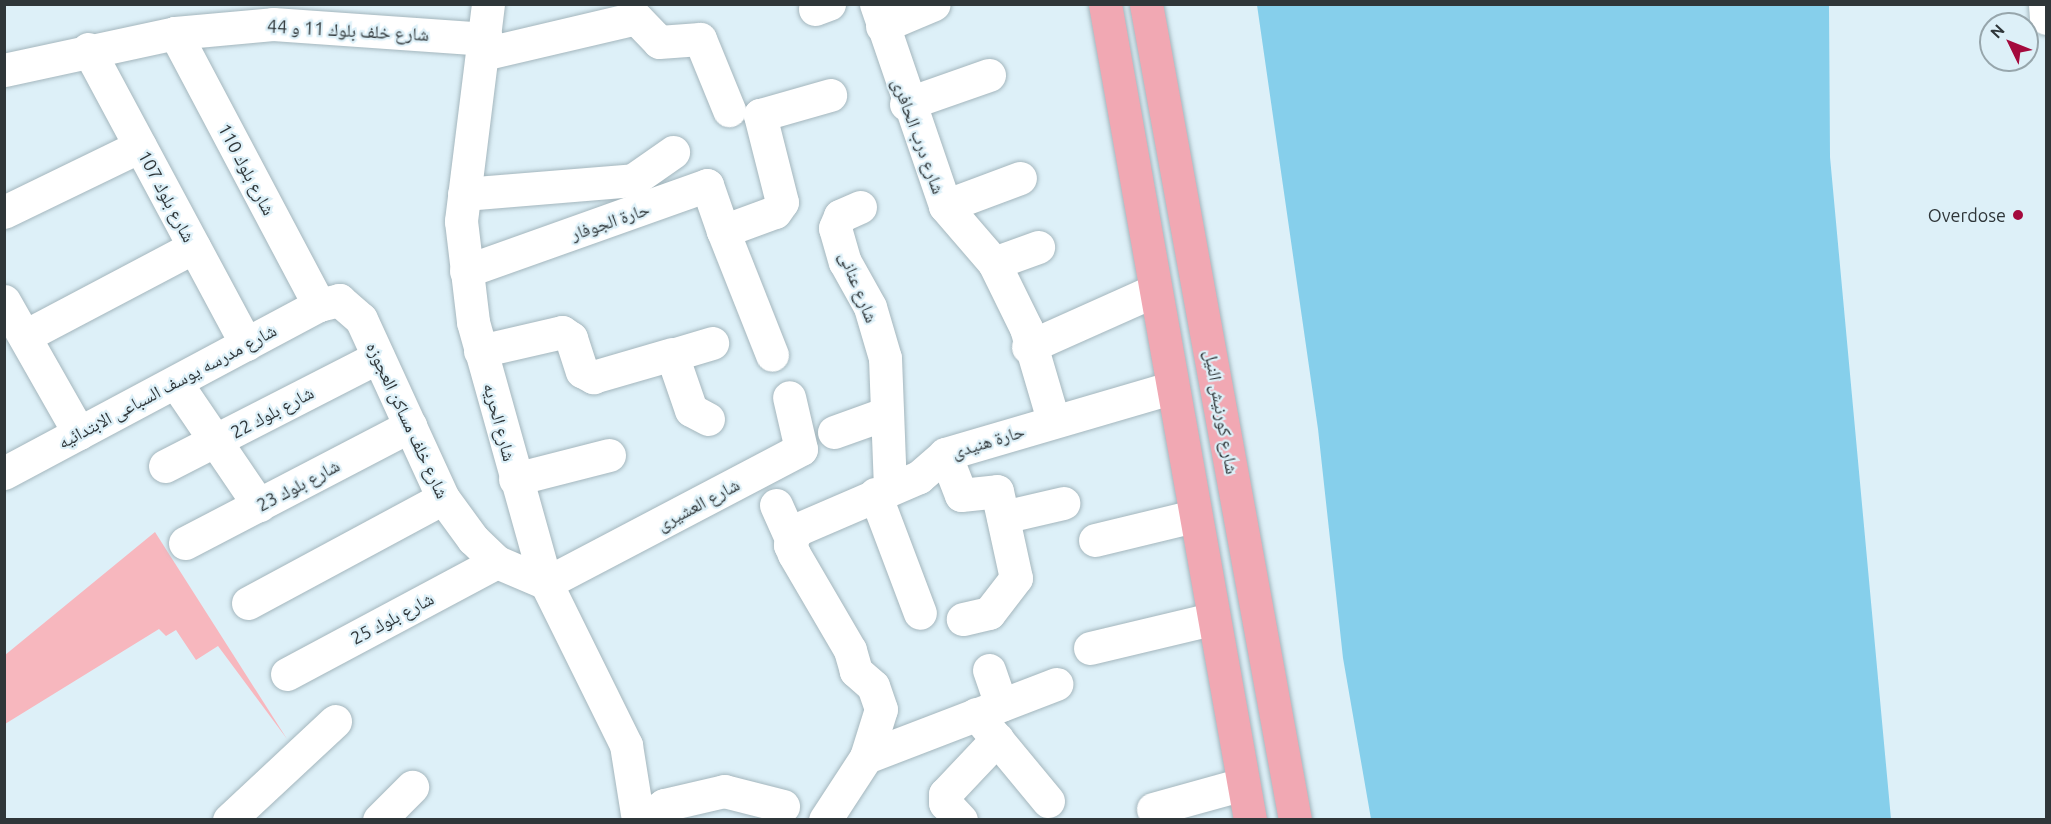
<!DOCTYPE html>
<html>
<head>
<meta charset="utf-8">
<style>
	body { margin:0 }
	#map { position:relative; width:2051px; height:824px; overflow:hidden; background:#ddf0f8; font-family:Ubuntu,"Noto Naskh Arabic",sans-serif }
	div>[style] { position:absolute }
	.green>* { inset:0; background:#f7b7be }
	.water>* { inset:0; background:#86cfeb }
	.roads { filter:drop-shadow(0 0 2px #a4b6bd) drop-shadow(0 0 2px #a4b6bd) }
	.minor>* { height:33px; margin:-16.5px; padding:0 16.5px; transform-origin:16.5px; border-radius:16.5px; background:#fff }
	.major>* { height:33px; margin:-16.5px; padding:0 16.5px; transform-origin:16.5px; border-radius:16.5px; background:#f1a8b3 }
	.dots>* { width:16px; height:16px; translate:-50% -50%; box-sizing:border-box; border:3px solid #ddf0f8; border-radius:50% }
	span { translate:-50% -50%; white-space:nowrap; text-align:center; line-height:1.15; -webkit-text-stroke:4.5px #ddf0f8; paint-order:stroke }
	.street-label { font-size:18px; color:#2f3639 }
	.poi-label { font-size:18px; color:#2f3639 }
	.right { translate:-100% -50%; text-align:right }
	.frame { position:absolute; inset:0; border:6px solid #2f3639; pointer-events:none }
	.north { position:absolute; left:1979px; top:12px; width:60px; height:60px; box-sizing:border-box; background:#ddf0f8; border:2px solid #97a6ac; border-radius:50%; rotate:313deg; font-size:16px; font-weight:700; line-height:24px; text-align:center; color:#2f3639 }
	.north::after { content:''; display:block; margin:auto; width:21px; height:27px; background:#a40a3d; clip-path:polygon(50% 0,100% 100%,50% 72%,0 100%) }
</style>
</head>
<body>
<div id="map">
	<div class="green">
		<i style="clip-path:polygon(155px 532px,287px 739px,218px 646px,196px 660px,176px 630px,166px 636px,159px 629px,5px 724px,5px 655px)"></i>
	</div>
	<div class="water">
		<i style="clip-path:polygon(1257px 5px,1829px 5px,1830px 157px,1891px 819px,1371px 819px,1343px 658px,1318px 429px)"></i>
	</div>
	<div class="roads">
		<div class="minor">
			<i style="left:488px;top:4px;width:219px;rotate:97.1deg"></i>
			<i style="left:461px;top:221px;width:102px;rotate:83.2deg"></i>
			<i style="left:473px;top:322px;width:271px;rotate:74.4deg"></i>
			<i style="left:546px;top:583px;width:181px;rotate:63.7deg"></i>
			<i style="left:626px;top:745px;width:76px;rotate:80.9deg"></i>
			<i style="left:876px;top:4px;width:213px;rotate:71.1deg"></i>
			<i style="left:945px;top:206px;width:75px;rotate:49.3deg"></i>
			<i style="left:994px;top:263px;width:72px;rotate:63.8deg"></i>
			<i style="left:1026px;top:328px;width:96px;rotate:73.6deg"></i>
			<i style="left:2045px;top:4px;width:14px;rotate:86deg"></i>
			<i style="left:815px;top:9px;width:15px;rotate:-20deg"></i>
			<i style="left:882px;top:26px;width:56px;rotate:-22.9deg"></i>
			<i style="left:175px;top:33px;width:308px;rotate:62.1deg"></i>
			<i style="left:88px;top:49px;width:335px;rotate:61.8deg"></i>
			<i style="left:483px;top:54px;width:157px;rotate:-13.2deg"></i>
			<i style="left:636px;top:18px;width:33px;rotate:46deg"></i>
			<i style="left:659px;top:42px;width:41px;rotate:-4.2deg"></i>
			<i style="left:700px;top:39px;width:77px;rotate:67.8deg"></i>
			<i style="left:4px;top:70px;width:175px;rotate:-12.2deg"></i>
			<i style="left:175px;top:33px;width:98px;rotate:-5.2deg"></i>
			<i style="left:273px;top:24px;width:214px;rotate:4deg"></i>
			<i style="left:906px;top:104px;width:88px;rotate:-19.3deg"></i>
			<i style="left:464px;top:194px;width:170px;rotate:-4.7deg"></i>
			<i style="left:633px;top:180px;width:49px;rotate:-35deg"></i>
			<i style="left:945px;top:206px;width:80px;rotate:-20.5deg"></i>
			<i style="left:860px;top:207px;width:22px;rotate:156deg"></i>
			<i style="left:840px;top:216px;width:13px;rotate:113deg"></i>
			<i style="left:835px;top:228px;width:35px;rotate:74deg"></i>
			<i style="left:845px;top:262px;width:51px;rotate:60.9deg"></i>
			<i style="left:870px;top:307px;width:53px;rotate:73.6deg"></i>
			<i style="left:885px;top:358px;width:130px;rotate:87.8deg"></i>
			<i style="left:4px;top:212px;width:151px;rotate:-25.9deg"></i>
			<i style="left:723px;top:231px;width:133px;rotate:68.4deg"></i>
			<i style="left:994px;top:263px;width:47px;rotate:-20deg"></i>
			<i style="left:466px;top:271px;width:256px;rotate:-19.6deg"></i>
			<i style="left:707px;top:185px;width:49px;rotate:70.8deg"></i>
			<i style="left:723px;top:231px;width:55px;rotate:-20.1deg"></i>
			<i style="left:775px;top:212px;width:12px;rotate:-55deg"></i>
			<i style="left:782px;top:202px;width:90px;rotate:-104.2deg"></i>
			<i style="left:760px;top:115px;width:73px;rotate:-15.9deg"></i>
			<i style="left:4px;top:301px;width:152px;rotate:60.4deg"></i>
			<i style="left:25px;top:336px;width:191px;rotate:-27.8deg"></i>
			<i style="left:1028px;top:347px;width:137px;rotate:-24.1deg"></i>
			<i style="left:480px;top:351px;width:84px;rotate:-13deg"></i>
			<i style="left:562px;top:332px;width:11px;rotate:34deg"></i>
			<i style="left:571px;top:338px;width:35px;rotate:72deg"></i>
			<i style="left:582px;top:371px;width:13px;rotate:29deg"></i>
			<i style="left:593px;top:377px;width:82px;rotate:-16.2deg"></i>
			<i style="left:176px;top:383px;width:148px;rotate:55.8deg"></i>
			<i style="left:708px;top:419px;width:19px;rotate:-152deg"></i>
			<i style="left:691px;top:410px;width:58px;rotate:-109.1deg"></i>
			<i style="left:672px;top:355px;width:42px;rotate:-16.7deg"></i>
			<i style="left:834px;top:432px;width:56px;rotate:-19.7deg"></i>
			<i style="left:945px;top:454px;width:44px;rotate:68.7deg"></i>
			<i style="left:961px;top:495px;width:36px;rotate:-6deg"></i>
			<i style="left:997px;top:491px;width:89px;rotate:77.7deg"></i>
			<i style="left:1016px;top:578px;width:44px;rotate:127.6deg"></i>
			<i style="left:989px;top:613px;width:27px;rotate:167deg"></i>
			<i style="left:165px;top:466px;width:239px;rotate:-27.1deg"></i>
			<i style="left:4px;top:473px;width:357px;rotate:-28.1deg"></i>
			<i style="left:319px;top:305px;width:21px;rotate:-14deg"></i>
			<i style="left:339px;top:300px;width:29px;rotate:41deg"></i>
			<i style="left:361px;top:319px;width:197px;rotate:65.4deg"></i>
			<i style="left:443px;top:498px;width:51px;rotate:53.8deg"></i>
			<i style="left:473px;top:539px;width:33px;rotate:44deg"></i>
			<i style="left:497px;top:562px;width:53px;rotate:23.2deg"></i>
			<i style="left:546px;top:583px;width:288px;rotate:-27.7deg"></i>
			<i style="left:801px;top:449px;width:53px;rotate:-103deg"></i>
			<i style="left:515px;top:479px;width:97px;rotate:-14.3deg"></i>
			<i style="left:875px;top:494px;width:127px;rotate:69.3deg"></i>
			<i style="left:776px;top:505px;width:37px;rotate:66deg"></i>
			<i style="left:1003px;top:517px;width:62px;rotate:-13.1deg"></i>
			<i style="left:1095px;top:540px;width:102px;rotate:-13.6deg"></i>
			<i style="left:185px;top:543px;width:254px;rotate:-27.5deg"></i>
			<i style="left:248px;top:603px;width:221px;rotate:-28.3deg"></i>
			<i style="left:1090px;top:648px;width:125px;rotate:-13.4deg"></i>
			<i style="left:989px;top:670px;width:37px;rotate:71deg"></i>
			<i style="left:287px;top:674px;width:238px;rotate:-28.1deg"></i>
			<i style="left:976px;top:714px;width:113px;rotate:50.4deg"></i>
			<i style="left:866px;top:757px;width:204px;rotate:-21deg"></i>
			<i style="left:1153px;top:809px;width:93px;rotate:-15.5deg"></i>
			<i style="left:229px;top:820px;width:145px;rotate:-43deg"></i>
			<i style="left:379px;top:820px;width:47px;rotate:-45deg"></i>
			<i style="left:642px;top:820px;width:27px;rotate:-34deg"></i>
			<i style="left:664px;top:805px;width:62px;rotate:-13.1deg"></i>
			<i style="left:724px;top:791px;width:61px;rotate:14.3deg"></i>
			<i style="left:825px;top:820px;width:75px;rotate:-56.9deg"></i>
			<i style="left:866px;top:757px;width:50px;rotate:-72.6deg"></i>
			<i style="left:881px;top:709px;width:24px;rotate:-109deg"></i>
			<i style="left:873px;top:686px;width:23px;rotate:-139deg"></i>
			<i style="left:856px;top:671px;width:22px;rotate:-106deg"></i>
			<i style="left:850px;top:650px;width:111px;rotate:-120.3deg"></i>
			<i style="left:794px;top:554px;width:10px;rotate:-114deg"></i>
			<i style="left:790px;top:545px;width:16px;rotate:-68deg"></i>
			<i style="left:796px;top:530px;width:134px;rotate:-23.3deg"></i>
			<i style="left:919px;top:477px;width:35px;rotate:-41deg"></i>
			<i style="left:945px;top:454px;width:234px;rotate:-16.3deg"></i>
			<i style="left:961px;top:820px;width:23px;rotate:-133deg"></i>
			<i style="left:945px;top:803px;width:9px;rotate:-90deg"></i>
			<i style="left:945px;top:794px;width:76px;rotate:-46.6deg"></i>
		</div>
		<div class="major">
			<i style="left:1105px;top:4px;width:829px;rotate:79.92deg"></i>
			<i style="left:1146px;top:4px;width:829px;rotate:79.65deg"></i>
		</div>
	</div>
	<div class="dots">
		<i style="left:2018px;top:215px;background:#a40a3d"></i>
	</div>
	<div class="street-label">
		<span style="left:348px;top:30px;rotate:3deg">شارع خلف بلوك 11 و 44</span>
		<span style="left:919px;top:136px;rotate:70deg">شارع درب الحافرى</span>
		<span style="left:247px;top:169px;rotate:62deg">شارع بلوك 110</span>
		<span style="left:167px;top:196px;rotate:62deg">شارع بلوك 107</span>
		<span style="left:610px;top:221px;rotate:-19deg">حارة الجوفار</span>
		<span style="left:859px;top:287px;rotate:68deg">شارع عنانى</span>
		<span style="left:167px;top:386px;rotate:-28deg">شارع مدرسه يوسف السباعى الابتدائيه</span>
		<span style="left:272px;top:412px;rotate:-28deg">شارع بلوك 22</span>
		<span style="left:1222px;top:412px;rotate:80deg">شارع كورنيش النيل</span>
		<span style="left:408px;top:420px;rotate:65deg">شارع خلف مساكن العجوزه</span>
		<span style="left:500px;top:422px;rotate:75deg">شارع الحريه</span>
		<span style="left:988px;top:441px;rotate:-17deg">حارة هنيدى</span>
		<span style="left:298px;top:485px;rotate:-28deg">شارع بلوك 23</span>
		<span style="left:698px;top:504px;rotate:-28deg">شارع العشيرى</span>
		<span style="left:392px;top:618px;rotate:-28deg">شارع بلوك 25</span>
	</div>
	<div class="poi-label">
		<span class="right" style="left:2006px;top:215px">Overdose</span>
	</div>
	<div class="frame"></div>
	<div class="north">N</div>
</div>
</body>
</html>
